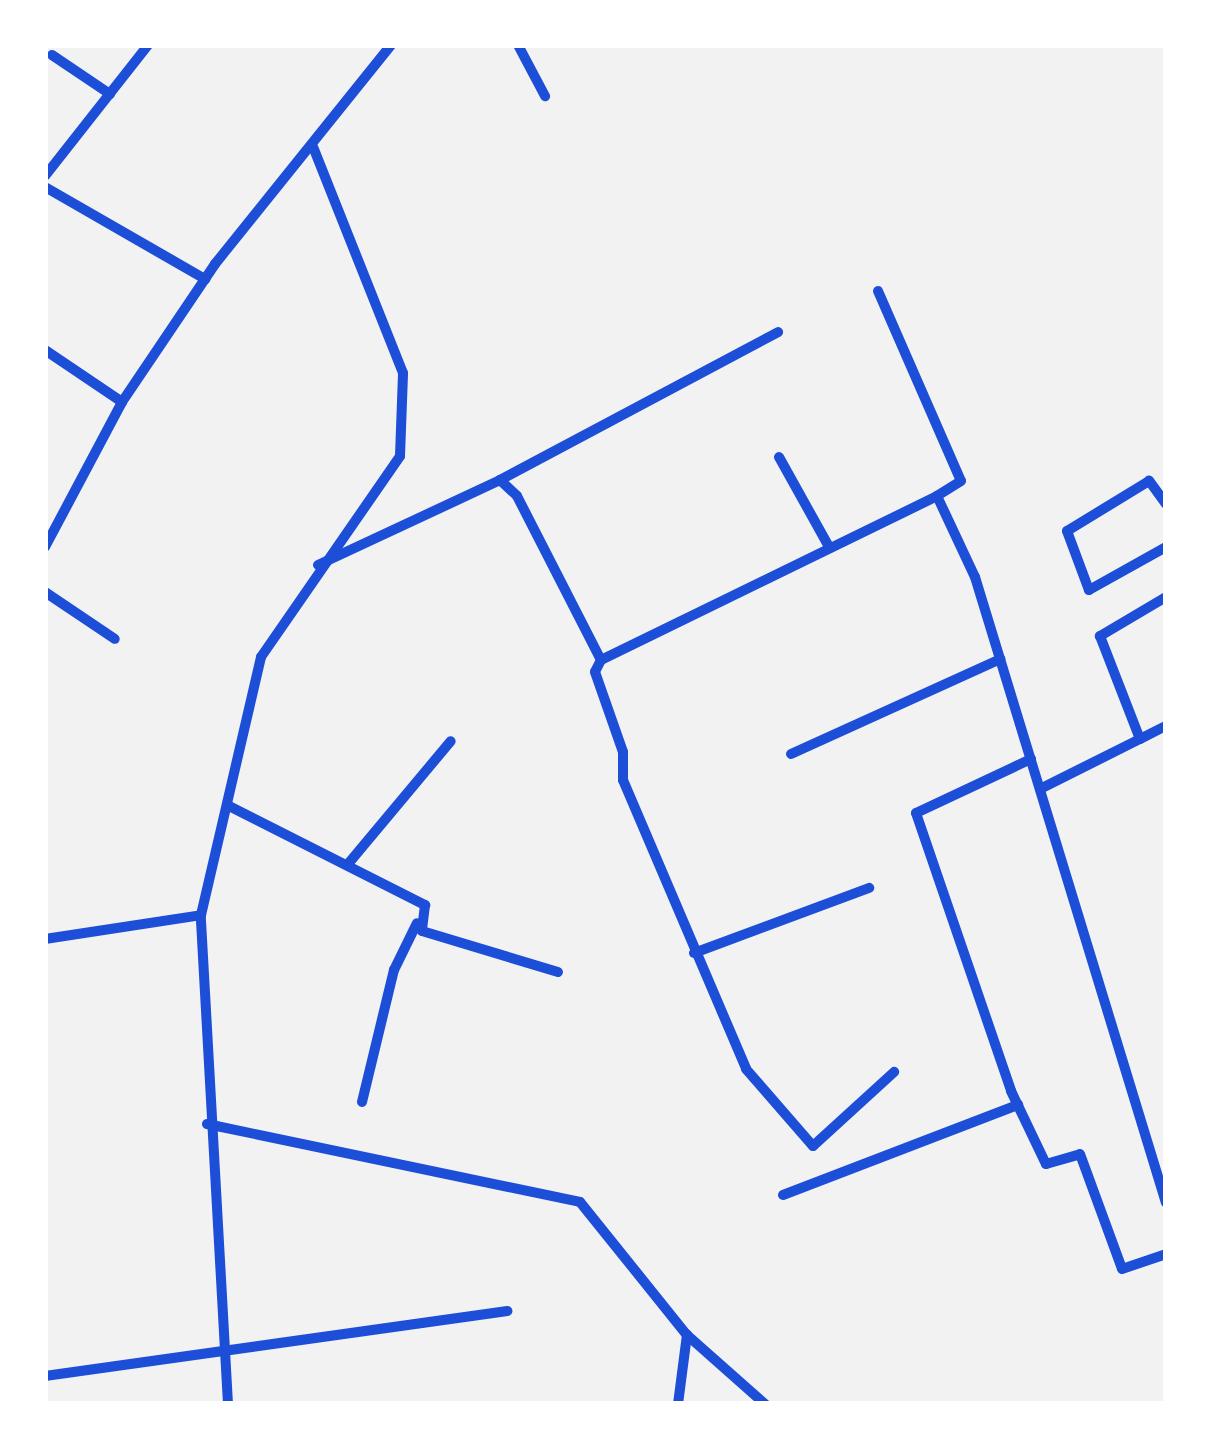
<!DOCTYPE html>
<html>
<head>
<meta charset="utf-8">
<style>
	body { margin:0 }
	#map { position:relative; width:1211px; height:1449px; overflow:hidden; background:#f2f2f2; font-family:"PT Sans Narrow",sans-serif }
	div>[style] { position:absolute }
	.minor>* { height:10px; margin:-5px; padding:0 5px; transform-origin:5px; border-radius:5px; background:#1d4ed8 }
	span { translate:-50% -50%; white-space:nowrap; text-align:center; line-height:1.15; -webkit-text-stroke:9px #fff; paint-order:stroke }
	.frame { position:absolute; inset:0; border:48px solid #fff; pointer-events:none }
</style>
</head>
<body>
<div id="map">
	<div class="minor">
		<i style="left:518px;top:45px;width:58px;rotate:62.1deg"></i>
		<i style="left:52px;top:55px;width:70px;rotate:33.9deg"></i>
		<i style="left:45px;top:176px;width:167px;rotate:-51.8deg"></i>
		<i style="left:45px;top:187px;width:185px;rotate:29.9deg"></i>
		<i style="left:878px;top:291px;width:207px;rotate:66.4deg"></i>
		<i style="left:961px;top:481px;width:28px;rotate:148deg"></i>
		<i style="left:45px;top:350px;width:93px;rotate:34deg"></i>
		<i style="left:779px;top:457px;width:101px;rotate:60.9deg"></i>
		<i style="left:500px;top:480px;width:315px;rotate:-28deg"></i>
		<i style="left:1166px;top:504px;width:29px;rotate:-126deg"></i>
		<i style="left:1149px;top:481px;width:96px;rotate:148.6deg"></i>
		<i style="left:1067px;top:531px;width:63px;rotate:69.6deg"></i>
		<i style="left:1089px;top:590px;width:88px;rotate:-29.2deg"></i>
		<i style="left:45px;top:547px;width:164px;rotate:-62deg"></i>
		<i style="left:122px;top:402px;width:166px;rotate:-56deg"></i>
		<i style="left:215px;top:264px;width:281px;rotate:-51.2deg"></i>
		<i style="left:318px;top:565px;width:201px;rotate:-25deg"></i>
		<i style="left:500px;top:480px;width:23px;rotate:43deg"></i>
		<i style="left:517px;top:496px;width:184px;rotate:62.9deg"></i>
		<i style="left:601px;top:660px;width:374px;rotate:-26deg"></i>
		<i style="left:937px;top:496px;width:89px;rotate:64.9deg"></i>
		<i style="left:975px;top:577px;width:654px;rotate:73.03deg"></i>
		<i style="left:45px;top:592px;width:84px;rotate:33.9deg"></i>
		<i style="left:1166px;top:597px;width:77px;rotate:149.4deg"></i>
		<i style="left:1100px;top:636px;width:110px;rotate:68.8deg"></i>
		<i style="left:1140px;top:739px;width:29px;rotate:-27deg"></i>
		<i style="left:601px;top:660px;width:13px;rotate:117deg"></i>
		<i style="left:595px;top:672px;width:85px;rotate:70.7deg"></i>
		<i style="left:623px;top:752px;width:28px;rotate:90deg"></i>
		<i style="left:623px;top:780px;width:314px;rotate:66.9deg"></i>
		<i style="left:746px;top:1069px;width:102px;rotate:49deg"></i>
		<i style="left:813px;top:1146px;width:110px;rotate:-42.4deg"></i>
		<i style="left:791px;top:754px;width:230px;rotate:-24.4deg"></i>
		<i style="left:1031px;top:759px;width:127px;rotate:154.8deg"></i>
		<i style="left:916px;top:813px;width:294px;rotate:71.1deg"></i>
		<i style="left:1011px;top:1091px;width:81px;rotate:64.4deg"></i>
		<i style="left:1046px;top:1164px;width:35px;rotate:-16deg"></i>
		<i style="left:1080px;top:1154px;width:122px;rotate:69.9deg"></i>
		<i style="left:1122px;top:1269px;width:46px;rotate:-18.8deg"></i>
		<i style="left:1040px;top:789px;width:112px;rotate:-26.6deg"></i>
		<i style="left:229px;top:806px;width:220px;rotate:26.8deg"></i>
		<i style="left:425px;top:905px;width:26px;rotate:97deg"></i>
		<i style="left:422px;top:931px;width:142px;rotate:16.8deg"></i>
		<i style="left:348px;top:864px;width:160px;rotate:-50.1deg"></i>
		<i style="left:45px;top:939px;width:158px;rotate:-8.7deg"></i>
		<i style="left:694px;top:953px;width:187px;rotate:-20.4deg"></i>
		<i style="left:362px;top:1102px;width:136px;rotate:-76.4deg"></i>
		<i style="left:394px;top:970px;width:52px;rotate:-63.9deg"></i>
		<i style="left:207px;top:1124px;width:381px;rotate:11.8deg"></i>
		<i style="left:580px;top:1202px;width:171px;rotate:51.2deg"></i>
		<i style="left:687px;top:1335px;width:104px;rotate:41.5deg"></i>
		<i style="left:783px;top:1195px;width:252px;rotate:-21deg"></i>
		<i style="left:45px;top:1376px;width:467px;rotate:-8deg"></i>
		<i style="left:228px;top:1404px;width:490px;rotate:-93.2deg"></i>
		<i style="left:201px;top:915px;width:265px;rotate:-76.9deg"></i>
		<i style="left:261px;top:657px;width:244px;rotate:-55.3deg"></i>
		<i style="left:400px;top:456px;width:83px;rotate:-87.9deg"></i>
		<i style="left:403px;top:373px;width:243px;rotate:-111.7deg"></i>
		<i style="left:678px;top:1404px;width:70px;rotate:-82.6deg"></i>
	</div>
	<div class="frame"></div>
</div>
</body>
</html>
